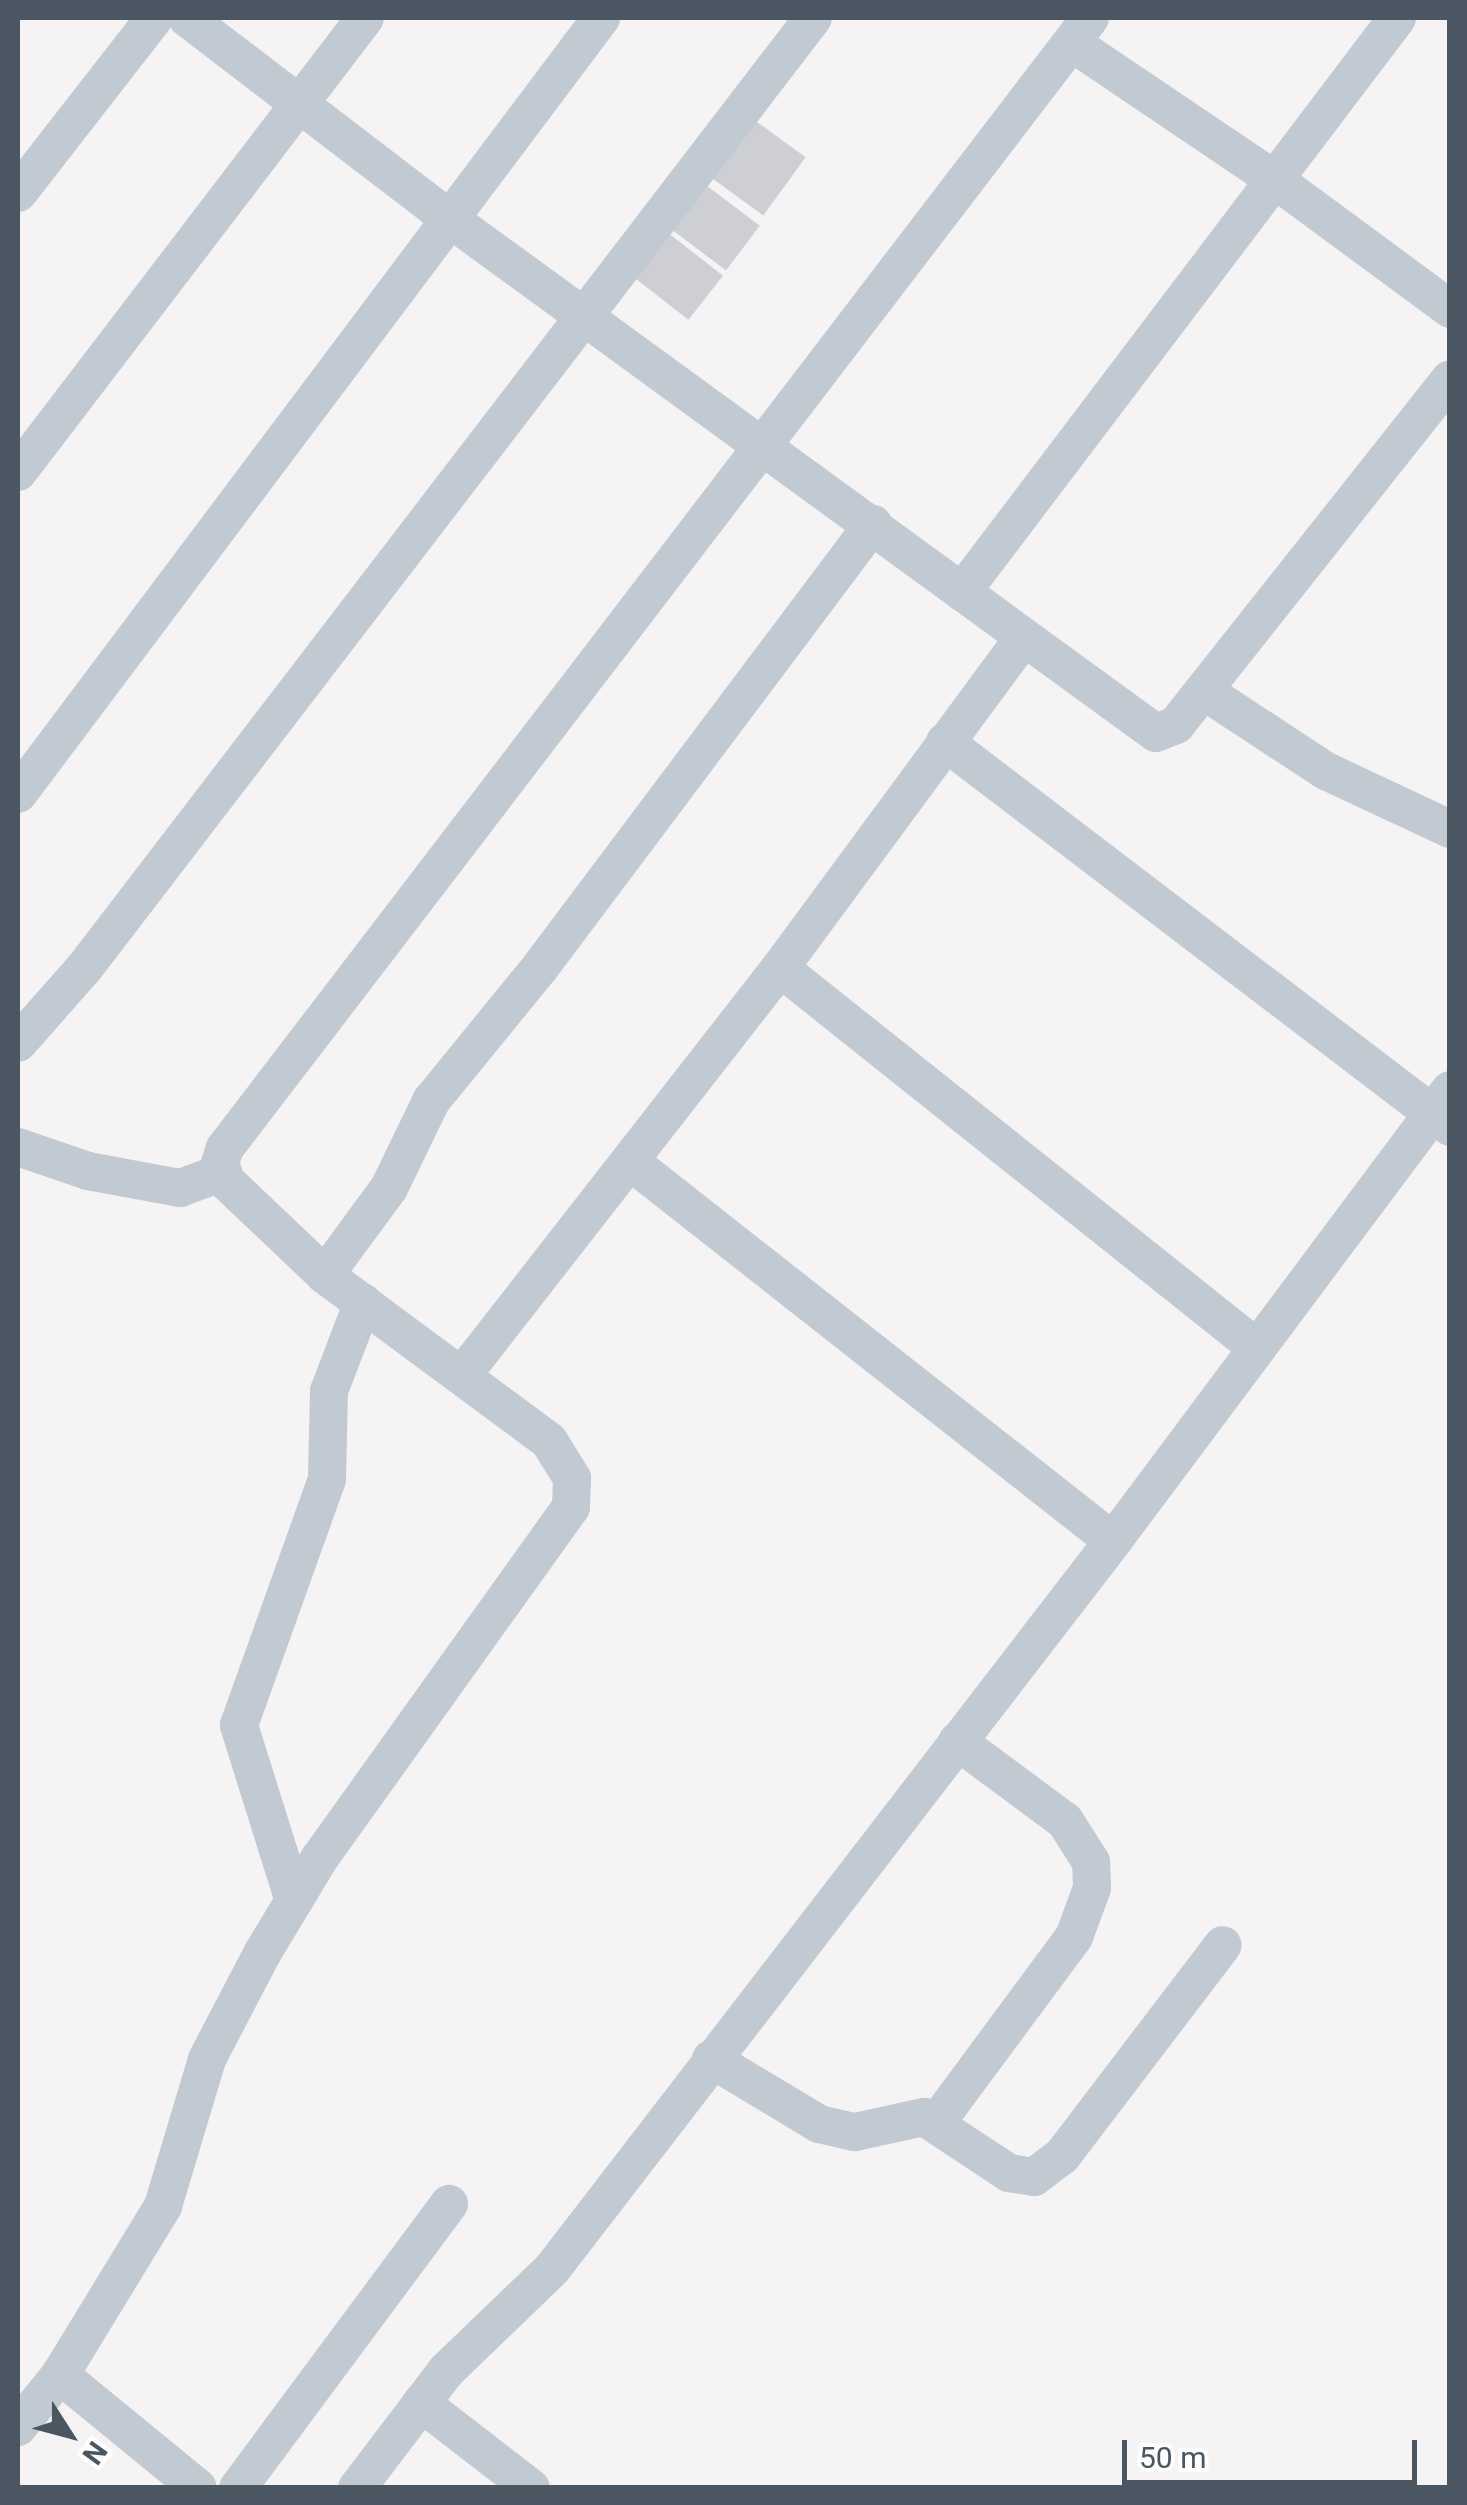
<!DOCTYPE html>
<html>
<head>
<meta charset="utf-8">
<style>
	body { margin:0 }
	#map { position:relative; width:1467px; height:2505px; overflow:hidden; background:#f5f3f3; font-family:Roboto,sans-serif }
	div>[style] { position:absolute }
	.building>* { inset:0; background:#cdcfd5; transform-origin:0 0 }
	.street>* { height:38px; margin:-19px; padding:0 19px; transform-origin:19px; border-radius:19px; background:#c1cad2 }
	span { translate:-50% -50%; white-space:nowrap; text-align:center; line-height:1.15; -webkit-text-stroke:9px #fff; paint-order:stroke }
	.frame { position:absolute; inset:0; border:20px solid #4a5661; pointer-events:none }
	.north { position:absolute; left:20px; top:2385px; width:100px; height:100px; -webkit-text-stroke:8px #fff; paint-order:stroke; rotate:126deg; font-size:28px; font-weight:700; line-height:40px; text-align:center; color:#4a5661 }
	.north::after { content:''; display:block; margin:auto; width:35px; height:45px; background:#4a5661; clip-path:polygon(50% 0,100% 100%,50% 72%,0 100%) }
	.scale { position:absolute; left:1122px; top:2440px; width:295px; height:45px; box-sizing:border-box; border:5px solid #4a5661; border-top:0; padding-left:12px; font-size:30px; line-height:35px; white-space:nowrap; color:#4a5661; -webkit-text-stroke:8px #fff; paint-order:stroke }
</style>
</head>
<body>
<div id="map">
	<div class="building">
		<i style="left:753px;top:119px;width:65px;height:72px;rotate:36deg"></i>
		<i style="left:703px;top:183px;width:71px;height:56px;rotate:37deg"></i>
		<i style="left:667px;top:232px;width:71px;height:56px;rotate:38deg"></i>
	</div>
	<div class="street">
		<i style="left:187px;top:18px;width:331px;rotate:37.4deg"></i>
		<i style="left:450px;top:219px;width:873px;rotate:36.06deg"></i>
		<i style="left:1156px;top:733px;width:22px;rotate:-22deg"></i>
		<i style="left:1176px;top:725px;width:441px;rotate:-51.6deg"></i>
		<i style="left:1072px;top:43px;width:249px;rotate:34deg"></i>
		<i style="left:1278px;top:182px;width:214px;rotate:36.4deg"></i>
		<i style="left:18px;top:193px;width:222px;rotate:-52.1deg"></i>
		<i style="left:18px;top:472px;width:571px;rotate:-52.61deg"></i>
		<i style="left:962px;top:592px;width:720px;rotate:-52.84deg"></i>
		<i style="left:1204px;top:691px;width:146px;rotate:33.3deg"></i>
		<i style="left:1326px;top:771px;width:137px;rotate:25.1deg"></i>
		<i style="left:945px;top:742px;width:635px;rotate:37.32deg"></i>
		<i style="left:18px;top:794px;width:971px;rotate:-53.08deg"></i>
		<i style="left:780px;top:968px;width:610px;rotate:38.54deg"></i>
		<i style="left:18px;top:1043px;width:101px;rotate:-48.6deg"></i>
		<i style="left:85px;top:967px;width:1196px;rotate:-52.51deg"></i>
		<i style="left:18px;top:1147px;width:74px;rotate:18.9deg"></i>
		<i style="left:88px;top:1171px;width:94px;rotate:10.5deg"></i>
		<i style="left:180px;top:1188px;width:44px;rotate:-20.1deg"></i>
		<i style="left:631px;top:1162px;width:613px;rotate:38.18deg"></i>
		<i style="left:325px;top:1275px;width:108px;rotate:-53.7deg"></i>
		<i style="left:389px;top:1188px;width:97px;rotate:-64.2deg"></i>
		<i style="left:431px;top:1101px;width:174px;rotate:-50.8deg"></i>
		<i style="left:541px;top:966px;width:553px;rotate:-53.09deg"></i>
		<i style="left:464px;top:1373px;width:514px;rotate:-52.04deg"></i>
		<i style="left:780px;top:968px;width:410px;rotate:-53.6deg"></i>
		<i style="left:294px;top:1901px;width:184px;rotate:-107.4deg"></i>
		<i style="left:239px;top:1725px;width:261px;rotate:-70.3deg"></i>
		<i style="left:327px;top:1479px;width:88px;rotate:-88.7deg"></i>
		<i style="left:329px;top:1391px;width:95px;rotate:-69.1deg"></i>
		<i style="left:711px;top:2059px;width:126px;rotate:31deg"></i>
		<i style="left:819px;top:2124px;width:37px;rotate:13deg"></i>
		<i style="left:855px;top:2132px;width:71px;rotate:-12.3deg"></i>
		<i style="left:924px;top:2117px;width:102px;rotate:33.4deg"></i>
		<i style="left:1009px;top:2173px;width:25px;rotate:9deg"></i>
		<i style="left:1034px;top:2177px;width:35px;rotate:-37deg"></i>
		<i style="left:1062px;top:2156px;width:265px;rotate:-52.7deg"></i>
		<i style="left:937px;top:2122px;width:230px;rotate:-53.5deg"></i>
		<i style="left:1074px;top:1937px;width:52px;rotate:-69.8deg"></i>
		<i style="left:1092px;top:1888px;width:26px;rotate:-92deg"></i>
		<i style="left:1091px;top:1862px;width:49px;rotate:-122.4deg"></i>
		<i style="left:1065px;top:1821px;width:134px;rotate:-143.5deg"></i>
		<i style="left:60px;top:2375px;width:178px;rotate:39.3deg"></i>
		<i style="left:421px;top:2403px;width:139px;rotate:37.7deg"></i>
		<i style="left:18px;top:2427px;width:67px;rotate:-51.1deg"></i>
		<i style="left:60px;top:2375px;width:198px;rotate:-58.6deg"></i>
		<i style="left:163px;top:2206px;width:153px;rotate:-73.3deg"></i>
		<i style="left:207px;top:2059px;width:121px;rotate:-62.4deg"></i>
		<i style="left:263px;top:1952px;width:109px;rotate:-58.9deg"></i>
		<i style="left:319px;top:1859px;width:433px;rotate:-54.4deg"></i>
		<i style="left:571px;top:1507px;width:29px;rotate:-88deg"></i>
		<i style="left:572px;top:1478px;width:44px;rotate:-121.9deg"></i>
		<i style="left:549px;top:1441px;width:279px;rotate:-143.5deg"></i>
		<i style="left:325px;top:1275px;width:137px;rotate:-136.5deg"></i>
		<i style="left:226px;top:1181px;width:19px;rotate:-108deg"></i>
		<i style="left:220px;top:1163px;width:16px;rotate:-72deg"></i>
		<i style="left:225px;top:1148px;width:1423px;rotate:-52.57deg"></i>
		<i style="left:238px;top:2488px;width:354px;rotate:-53.4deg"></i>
		<i style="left:357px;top:2488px;width:147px;rotate:-52.7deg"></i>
		<i style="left:446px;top:2371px;width:147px;rotate:-43.9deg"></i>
		<i style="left:552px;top:2269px;width:919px;rotate:-52.38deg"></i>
		<i style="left:1113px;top:1541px;width:563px;rotate:-53.23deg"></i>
	</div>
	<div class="frame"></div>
	<div class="north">N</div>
	<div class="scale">50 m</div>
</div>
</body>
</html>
